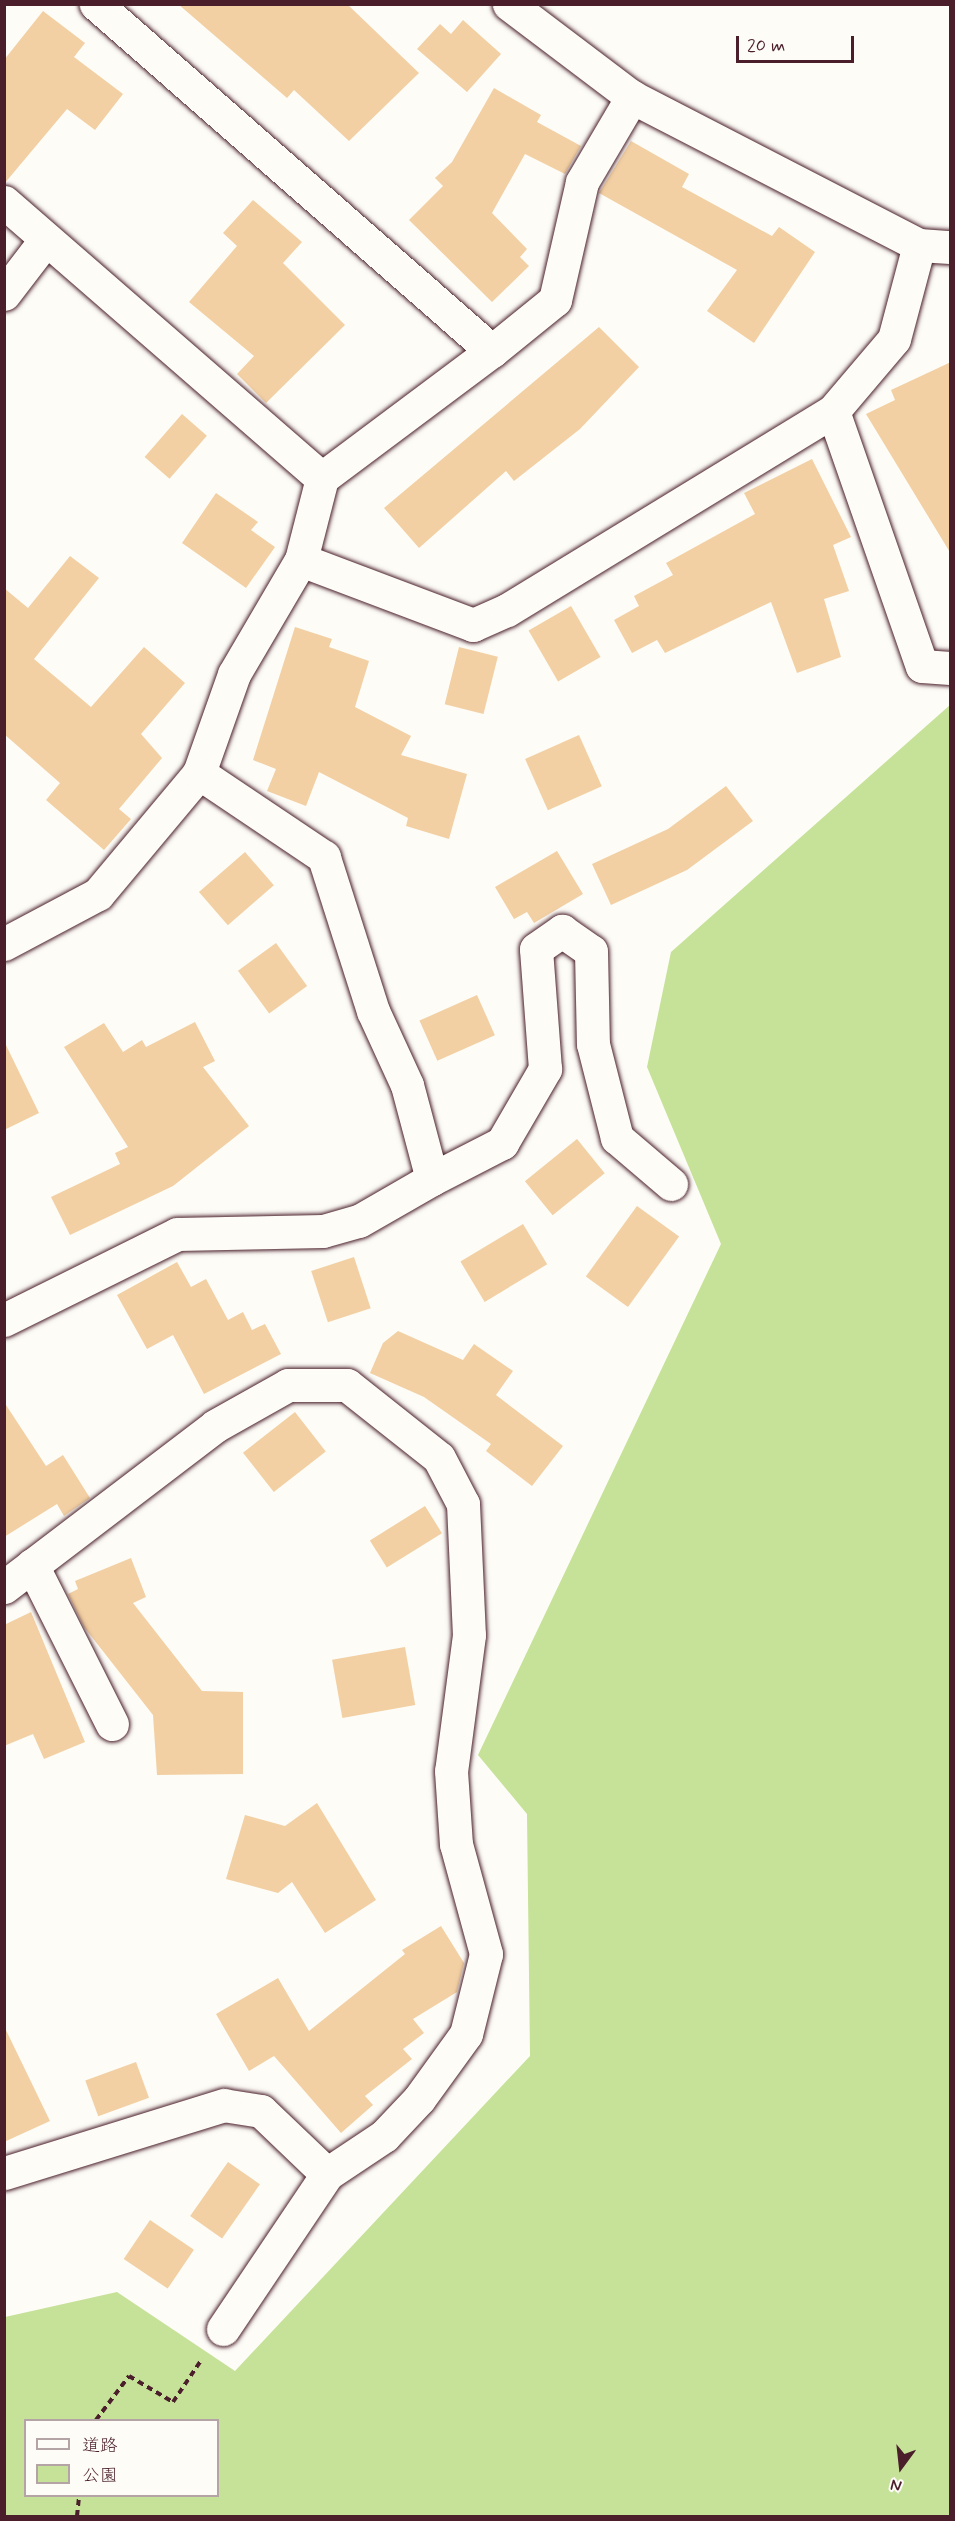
<!DOCTYPE html>
<html>
<head>
<meta charset="utf-8">
<style>
	body { margin:0 }
	#map { position:relative; width:955px; height:2521px; overflow:hidden; background:#fdfcf7; font-family:Mynerve,"Klee One",sans-serif }
	div>[style] { position:absolute }
	.green>* { inset:0; background:#c6e198 }
	.building>* { inset:0; background:#f2d0a3; transform-origin:0 0 }
	.path>* { height:4px; margin-top:-2px; transform-origin:0; background:repeating-linear-gradient(90deg,#4a1f2b 0 6px,transparent 0 10.5px) }
	.roads { filter:drop-shadow(0 0 2px #4a1f2b) drop-shadow(0 0 2px #4a1f2b) }
	.minor>* { height:33px; margin:-16.5px; padding:0 16.5px; transform-origin:16.5px; border-radius:16.5px; background:#fdfcf7 }
	span { translate:-50% -50%; white-space:nowrap; text-align:center; line-height:1.15; -webkit-text-stroke:6px #fdfcf7; paint-order:stroke }
	.frame { position:absolute; inset:0; border:6px solid #4a1f2b; pointer-events:none }
	.legend { position:absolute; left:24px; top:2419px; width:195px; height:78px; box-sizing:border-box; background:#fdfcf7; border:2px solid #b5a4a5; margin:0; padding:8px 10px; list-style:none; font-size:18px; color:#4a1f2b }
	.legend li { display:flex; align-items:center; gap:12px; height:30px }
	.legend b { width:30px; border:2px solid #b5a4a5 }
	.north { position:absolute; left:871px; top:2437px; width:60px; height:60px; -webkit-text-stroke:4px #fdfcf7; paint-order:stroke; rotate:195deg; font-size:16px; font-weight:700; line-height:24px; text-align:center; color:#4a1f2b }
	.north::after { content:''; display:block; margin:auto; width:21px; height:27px; background:#4a1f2b; clip-path:polygon(50% 0,100% 100%,50% 72%,0 100%) }
	.scale { position:absolute; left:736px; top:36px; width:118px; height:27px; box-sizing:border-box; border:3px solid #4a1f2b; border-top:0; padding-left:8px; font-size:18px; line-height:21px; white-space:nowrap; color:#4a1f2b; -webkit-text-stroke:4px #fdfcf7; paint-order:stroke }
</style>
</head>
<body>
<div id="map">
	<div class="green">
		<i style="clip-path:polygon(evenodd,950px 705px,950px 2516px,5px 2516px,5px 2317px,117px 2292px,235px 2371px,530px 2056px,527px 1814px,478px 1755px,721px 1244px,647px 1067px,671px 952px,950px 705px,26px 2420px,218px 2420px,218px 2496px,26px 2496px,26px 2420px)"></i>
	</div>
	<div class="building">
		<i style="clip-path:polygon(178px 4px,347px 4px,419px 73px,349px 141px,294px 90px,287px 98px)"></i>
		<i style="clip-path:polygon(43px 11px,85px 43px,74px 57px,123px 94px,95px 130px,67px 109px,4px 184px,4px 60px)"></i>
		<i style="clip-path:polygon(463px 20px,501px 54px,467px 92px,417px 49px,440px 24px,451px 34px)"></i>
		<i style="clip-path:polygon(494px 88px,541px 115px,537px 122px,581px 146px,565px 174px,525px 154px,492px 213px,527px 249px,520px 257px,529px 266px,492px 302px,409px 220px,443px 186px,435px 178px,452px 162px)"></i>
		<i style="clip-path:polygon(631px 141px,689px 174px,682px 187px,772px 236px,779px 227px,815px 252px,754px 343px,707px 311px,737px 270px,599px 193px)"></i>
		<i style="clip-path:polygon(253px 200px,302px 242px,283px 263px,345px 325px,266px 403px,237px 374px,254px 356px,189px 302px,237px 246px,223px 233px)"></i>
		<i style="clip-path:polygon(599px 327px,639px 367px,580px 429px,514px 481px,506px 471px,419px 548px,384px 508px)"></i>
		<i style="clip-path:polygon(951px 362px,951px 554px,866px 414px,895px 400px,891px 390px)"></i>
		<i style="left:182px;top:414px;width:33px;height:57px;rotate:41deg"></i>
		<i style="clip-path:polygon(812px 459px,851px 537px,833px 545px,849px 591px,824px 599px,841px 657px,797px 673px,771px 602px,665px 653px,657px 640px,632px 653px,614px 620px,639px 606px,634px 596px,673px 575px,666px 563px,755px 514px,744px 493px)"></i>
		<i style="clip-path:polygon(216px 493px,258px 522px,251px 530px,275px 547px,246px 588px,182px 543px)"></i>
		<i style="clip-path:polygon(70px 556px,99px 578px,34px 659px,91px 707px,144px 647px,185px 683px,141px 734px,162px 758px,119px 809px,131px 819px,104px 850px,46px 800px,60px 783px,4px 734px,4px 588px,28px 608px)"></i>
		<i style="left:571px;top:606px;width:59px;height:49px;rotate:60deg"></i>
		<i style="clip-path:polygon(295px 627px,332px 639px,329px 647px,369px 661px,355px 707px,411px 736px,401px 755px,467px 774px,449px 839px,406px 826px,408px 818px,319px 772px,306px 806px,267px 791px,276px 769px,253px 760px)"></i>
		<i style="left:459px;top:647px;width:40px;height:59px;rotate:14deg"></i>
		<i style="left:579px;top:735px;width:56px;height:59px;rotate:66deg"></i>
		<i style="clip-path:polygon(726px 786px,753px 821px,687px 870px,611px 905px,592px 864px,668px 829px)"></i>
		<i style="clip-path:polygon(557px 851px,583px 894px,534px 923px,527px 912px,514px 919px,495px 887px)"></i>
		<i style="left:245px;top:852px;width:44px;height:61px;rotate:49deg"></i>
		<i style="left:276px;top:943px;width:53px;height:47px;rotate:54deg"></i>
		<i style="left:477px;top:995px;width:44px;height:63px;rotate:66deg"></i>
		<i style="clip-path:polygon(195px 1022px,215px 1061px,203px 1067px,249px 1126px,173px 1186px,70px 1235px,51px 1197px,120px 1164px,115px 1153px,128px 1147px,64px 1047px,104px 1023px,123px 1052px,142px 1040px,146px 1047px)"></i>
		<i style="clip-path:polygon(4px 1041px,39px 1113px,4px 1130px)"></i>
		<i style="left:577px;top:1139px;width:44px;height:67px;rotate:51deg"></i>
		<i style="left:637px;top:1206px;width:52px;height:87px;rotate:36deg"></i>
		<i style="left:523px;top:1224px;width:47px;height:73px;rotate:59deg"></i>
		<i style="left:354px;top:1257px;width:54px;height:45px;rotate:72deg"></i>
		<i style="clip-path:polygon(177px 1262px,191px 1287px,206px 1279px,228px 1320px,243px 1312px,252px 1330px,265px 1324px,281px 1354px,204px 1394px,173px 1335px,147px 1349px,117px 1295px)"></i>
		<i style="clip-path:polygon(398px 1331px,463px 1360px,474px 1344px,513px 1371px,496px 1395px,563px 1446px,532px 1486px,486px 1451px,491px 1444px,424px 1397px,370px 1373px,383px 1343px)"></i>
		<i style="clip-path:polygon(4px 1402px,46px 1466px,63px 1455px,90px 1498px,64px 1516px,57px 1504px,4px 1537px)"></i>
		<i style="left:295px;top:1412px;width:50px;height:66px;rotate:52deg"></i>
		<i style="left:425px;top:1506px;width:32px;height:65px;rotate:58deg"></i>
		<i style="clip-path:polygon(131px 1558px,146px 1597px,133px 1603px,202px 1691px,243px 1692px,243px 1774px,157px 1775px,153px 1715px,84px 1627px,68px 1594px,78px 1589px,75px 1581px)"></i>
		<i style="clip-path:polygon(31px 1612px,85px 1742px,44px 1759px,33px 1734px,4px 1746px,4px 1625px)"></i>
		<i style="left:405px;top:1647px;width:59px;height:74px;rotate:80deg"></i>
		<i style="clip-path:polygon(317px 1803px,376px 1900px,325px 1933px,292px 1882px,278px 1893px,226px 1879px,245px 1815px,285px 1826px)"></i>
		<i style="clip-path:polygon(441px 1926px,464px 1963px,457px 1992px,413px 2019px,424px 2033px,403px 2049px,412px 2059px,365px 2096px,373px 2105px,341px 2133px,274px 2056px,249px 2071px,216px 2014px,278px 1978px,309px 2031px,405px 1954px,402px 1950px)"></i>
		<i style="clip-path:polygon(4px 2026px,50px 2121px,4px 2142px)"></i>
		<i style="left:136px;top:2062px;width:38px;height:54px;rotate:70deg"></i>
		<i style="left:228px;top:2162px;width:39px;height:66px;rotate:35deg"></i>
		<i style="left:150px;top:2220px;width:53px;height:47px;rotate:34deg"></i>
	</div>
	<div class="path">
		<i style="left:96px;top:2420px;width:55px;rotate:-53.1deg"></i>
		<i style="left:129px;top:2376px;width:51px;rotate:30.6deg"></i>
		<i style="left:173px;top:2402px;width:52px;rotate:-56deg"></i>
		<i style="left:77px;top:2516px;width:20px;rotate:-84deg"></i>
	</div>
	<div class="roads">
		<div class="minor">
			<i style="left:509px;top:4px;width:154px;rotate:37.1deg"></i>
			<i style="left:632px;top:97px;width:323px;rotate:27.3deg"></i>
			<i style="left:919px;top:245px;width:31px;rotate:4deg"></i>
			<i style="left:4px;top:202px;width:421px;rotate:41deg"></i>
			<i style="left:4px;top:294px;width:69px;rotate:-52.6deg"></i>
			<i style="left:492px;top:351px;width:81px;rotate:-39deg"></i>
			<i style="left:555px;top:300px;width:121px;rotate:-77.1deg"></i>
			<i style="left:582px;top:182px;width:99px;rotate:-59.5deg"></i>
			<i style="left:833px;top:411px;width:270px;rotate:70.8deg"></i>
			<i style="left:922px;top:666px;width:28px;rotate:4deg"></i>
			<i style="left:301px;top:560px;width:184px;rotate:20.7deg"></i>
			<i style="left:473px;top:625px;width:37px;rotate:-24deg"></i>
			<i style="left:507px;top:610px;width:382px;rotate:-31.4deg"></i>
			<i style="left:833px;top:411px;width:94px;rotate:-49.7deg"></i>
			<i style="left:894px;top:339px;width:97px;rotate:-75.1deg"></i>
			<i style="left:4px;top:944px;width:106px;rotate:-28deg"></i>
			<i style="left:98px;top:894px;width:158px;rotate:-50.1deg"></i>
			<i style="left:199px;top:773px;width:105px;rotate:-70.5deg"></i>
			<i style="left:234px;top:674px;width:132px;rotate:-59.6deg"></i>
			<i style="left:301px;top:560px;width:85px;rotate:-75.6deg"></i>
			<i style="left:322px;top:478px;width:212px;rotate:-36.8deg"></i>
			<i style="left:492px;top:351px;width:527px;rotate:-138.77deg"></i>
			<i style="left:432px;top:1179px;width:79px;rotate:-27.2deg"></i>
			<i style="left:502px;top:1143px;width:86px;rotate:-59.8deg"></i>
			<i style="left:545px;top:1069px;width:120px;rotate:-94.3deg"></i>
			<i style="left:536px;top:949px;width:32px;rotate:-35deg"></i>
			<i style="left:562px;top:931px;width:35px;rotate:35deg"></i>
			<i style="left:591px;top:951px;width:93px;rotate:88.8deg"></i>
			<i style="left:593px;top:1044px;width:97px;rotate:75.7deg"></i>
			<i style="left:617px;top:1138px;width:71px;rotate:40.4deg"></i>
			<i style="left:4px;top:1320px;width:193px;rotate:-26.4deg"></i>
			<i style="left:177px;top:1234px;width:146px;rotate:-1.2deg"></i>
			<i style="left:323px;top:1231px;width:37px;rotate:-16deg"></i>
			<i style="left:359px;top:1221px;width:84px;rotate:-29.9deg"></i>
			<i style="left:432px;top:1179px;width:97px;rotate:-104.9deg"></i>
			<i style="left:407px;top:1085px;width:81px;rotate:-114.7deg"></i>
			<i style="left:373px;top:1011px;width:162px;rotate:-107.7deg"></i>
			<i style="left:324px;top:857px;width:151px;rotate:-146.1deg"></i>
			<i style="left:32px;top:1565px;width:178px;rotate:63.3deg"></i>
			<i style="left:4px;top:1587px;width:265px;rotate:-37.3deg"></i>
			<i style="left:215px;top:1426px;width:84px;rotate:-29.3deg"></i>
			<i style="left:288px;top:1385px;width:59px"></i>
			<i style="left:347px;top:1385px;width:117px;rotate:38.4deg"></i>
			<i style="left:439px;top:1458px;width:52px;rotate:62.4deg"></i>
			<i style="left:463px;top:1504px;width:131px;rotate:87.4deg"></i>
			<i style="left:469px;top:1635px;width:137px;rotate:97.5deg"></i>
			<i style="left:451px;top:1771px;width:73px;rotate:86.1deg"></i>
			<i style="left:456px;top:1844px;width:114px;rotate:74.7deg"></i>
			<i style="left:486px;top:1954px;width:82px;rotate:104deg"></i>
			<i style="left:466px;top:2034px;width:80px;rotate:125.9deg"></i>
			<i style="left:419px;top:2099px;width:51px;rotate:133.4deg"></i>
			<i style="left:384px;top:2136px;width:69px;rotate:146.3deg"></i>
			<i style="left:327px;top:2174px;width:91px;rotate:-136.3deg"></i>
			<i style="left:261px;top:2111px;width:37px;rotate:-171deg"></i>
			<i style="left:224px;top:2105px;width:230px;rotate:162.8deg"></i>
			<i style="left:223px;top:2329px;width:187px;rotate:-56.1deg"></i>
		</div>
	</div>
	<div class="frame"></div>
	<ul class="legend">
	<li><b style="height:8px;background:#fdfcf7"></b>道路</li>
	<li><b style="height:16px;background:#c6e198"></b>公園</li>
	</ul>
	<div class="north">N</div>
	<div class="scale">20 m</div>
</div>
</body>
</html>
